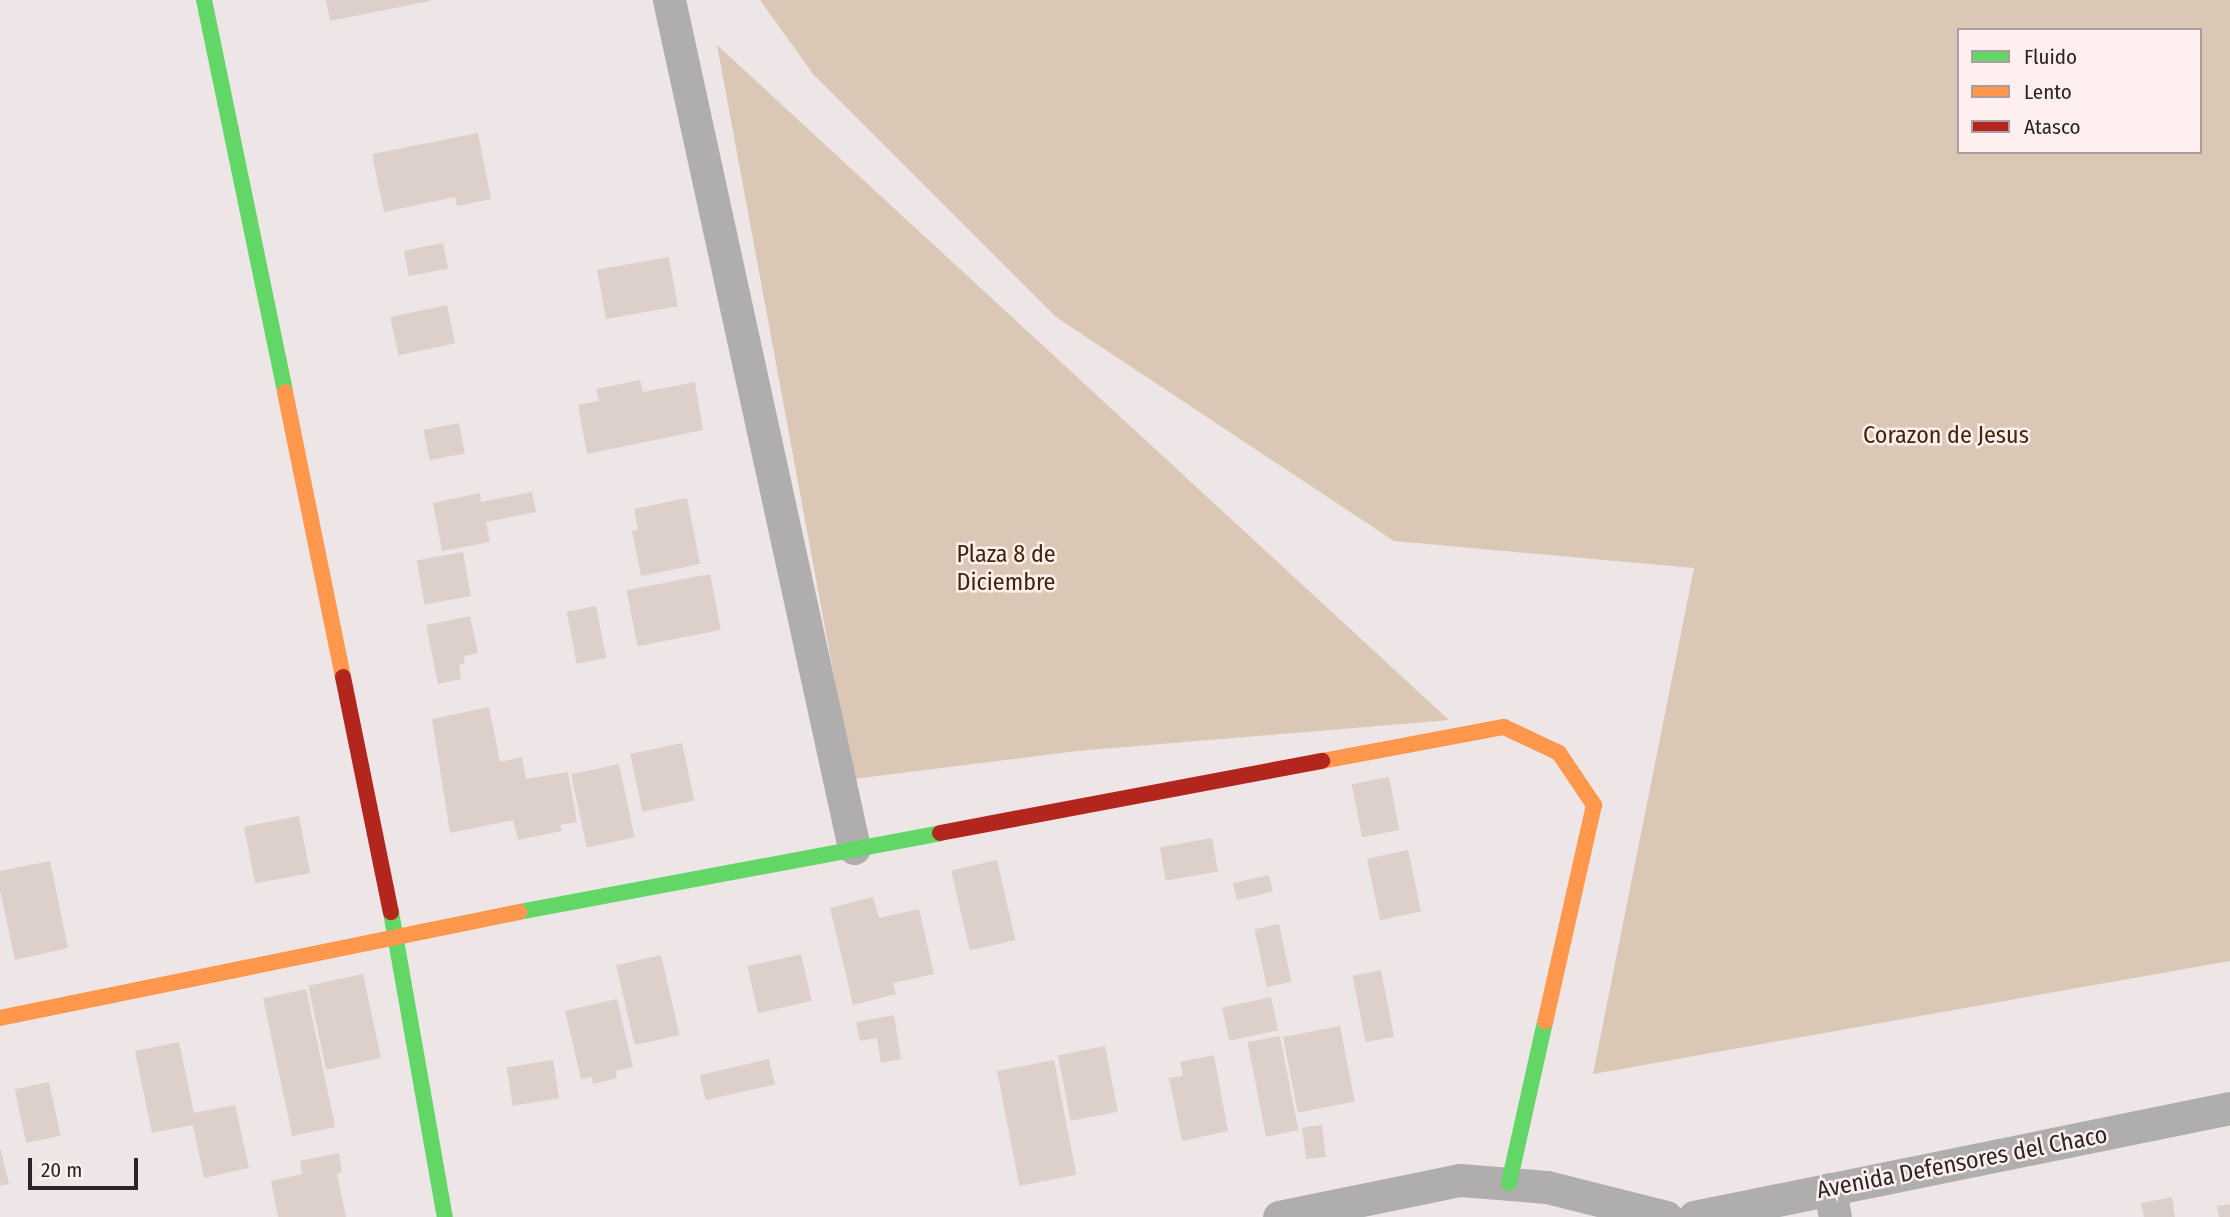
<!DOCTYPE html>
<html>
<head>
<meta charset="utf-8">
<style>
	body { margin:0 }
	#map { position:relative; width:2230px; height:1217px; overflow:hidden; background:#eee6e6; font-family:"Fira Sans Condensed",sans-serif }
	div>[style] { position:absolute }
	.green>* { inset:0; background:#dbc7b5 }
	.building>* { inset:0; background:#ddd0cb; transform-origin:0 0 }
	.street>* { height:33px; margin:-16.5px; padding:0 16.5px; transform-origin:16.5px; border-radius:16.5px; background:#b0adae }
	.fast>* { height:16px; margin:-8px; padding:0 8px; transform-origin:8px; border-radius:8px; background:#63d668 }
	.slow>* { height:16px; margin:-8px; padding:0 8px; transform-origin:8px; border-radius:8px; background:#ff974d }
	.jam>* { height:16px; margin:-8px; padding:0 8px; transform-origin:8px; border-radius:8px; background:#b3261e }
	span { translate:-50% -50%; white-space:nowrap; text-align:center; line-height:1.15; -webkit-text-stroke:5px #fff0ef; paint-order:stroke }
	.park-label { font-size:24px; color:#402706 }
	.street-label { font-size:24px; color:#2b2625 }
	.legend { position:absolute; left:1957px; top:28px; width:245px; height:126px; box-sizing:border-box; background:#fff0ef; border:2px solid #aa9f9e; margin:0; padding:9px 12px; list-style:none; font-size:21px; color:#2b2625 }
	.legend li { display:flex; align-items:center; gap:14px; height:35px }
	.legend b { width:35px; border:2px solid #aa9f9e }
	.scale { position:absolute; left:28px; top:1158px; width:110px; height:32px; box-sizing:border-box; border:4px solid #2b2625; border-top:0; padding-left:9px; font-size:21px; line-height:24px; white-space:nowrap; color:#2b2625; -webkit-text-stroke:5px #fff0ef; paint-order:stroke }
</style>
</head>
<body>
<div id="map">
	<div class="green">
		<i style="clip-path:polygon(evenodd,760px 0,2230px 0,2230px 961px,1593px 1074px,1694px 568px,1394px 541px,1056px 317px,813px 74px,760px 0,1959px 30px,2200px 30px,2200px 152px,1959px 152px,1959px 30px)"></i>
		<i style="clip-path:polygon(717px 45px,1449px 720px,1077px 751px,853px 779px)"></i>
	</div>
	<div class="building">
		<i style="clip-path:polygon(326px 0,430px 0,430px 1px,330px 21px)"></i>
		<i style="clip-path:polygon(478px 133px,491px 199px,457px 206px,455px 197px,384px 212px,372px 154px)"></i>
		<i style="left:443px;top:243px;width:26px;height:40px;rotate:79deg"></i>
		<i style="left:669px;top:257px;width:50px;height:73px;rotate:80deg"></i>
		<i style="left:447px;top:305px;width:39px;height:58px;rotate:78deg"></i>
		<i style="clip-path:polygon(640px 380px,643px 392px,695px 382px,703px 430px,587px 454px,578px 405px,599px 401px,596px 389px)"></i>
		<i style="left:459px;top:423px;width:31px;height:36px;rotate:79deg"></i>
		<i style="clip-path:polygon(532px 492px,536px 512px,486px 522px,490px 542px,442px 551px,433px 503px,480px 493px,481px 502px)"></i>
		<i style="clip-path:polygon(687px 498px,700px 564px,641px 576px,632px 531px,638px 530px,634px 509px)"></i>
		<i style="left:463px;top:552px;width:45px;height:47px;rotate:80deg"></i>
		<i style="left:710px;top:574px;width:57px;height:85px;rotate:79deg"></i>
		<i style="left:596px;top:606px;width:53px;height:30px;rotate:79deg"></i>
		<i style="clip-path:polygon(470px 616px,478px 653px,464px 656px,465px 663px,459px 665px,461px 679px,438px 684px,426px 625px)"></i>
		<i style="clip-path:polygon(489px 707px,500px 762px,522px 757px,526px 779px,568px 772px,577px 822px,560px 825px,562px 831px,518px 840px,513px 820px,450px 833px,432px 719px)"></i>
		<i style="left:682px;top:743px;width:59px;height:53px;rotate:78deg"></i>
		<i style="left:619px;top:764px;width:75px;height:49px;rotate:78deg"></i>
		<i style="left:1389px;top:777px;width:54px;height:38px;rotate:79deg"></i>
		<i style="left:299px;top:816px;width:58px;height:56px;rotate:79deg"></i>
		<i style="left:1212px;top:838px;width:34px;height:53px;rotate:80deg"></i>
		<i style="left:1408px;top:850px;width:63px;height:42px;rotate:78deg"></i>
		<i style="left:997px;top:860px;width:82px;height:47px;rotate:77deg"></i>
		<i style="clip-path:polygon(50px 861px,68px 948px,15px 960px,0 890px,0 871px)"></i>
		<i style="left:1269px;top:875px;width:17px;height:37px;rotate:77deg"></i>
		<i style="clip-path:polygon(873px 897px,879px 918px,919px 909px,934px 974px,893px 983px,896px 994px,853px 1005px,830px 908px)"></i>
		<i style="left:1279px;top:924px;width:59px;height:25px;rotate:78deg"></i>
		<i style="left:801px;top:954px;width:48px;height:55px;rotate:77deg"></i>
		<i style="left:661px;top:955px;width:82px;height:46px;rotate:77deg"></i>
		<i style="left:1381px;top:970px;width:68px;height:29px;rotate:79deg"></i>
		<i style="left:363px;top:974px;width:86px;height:56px;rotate:78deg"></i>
		<i style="left:306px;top:989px;width:141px;height:44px;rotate:78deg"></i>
		<i style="left:1271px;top:997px;width:34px;height:50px;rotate:78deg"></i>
		<i style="clip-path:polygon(617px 999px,633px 1067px,616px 1071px,617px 1078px,593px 1084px,592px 1077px,581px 1079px,565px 1011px)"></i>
		<i style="clip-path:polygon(894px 1015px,901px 1059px,881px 1063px,877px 1038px,860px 1041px,856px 1022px)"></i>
		<i style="left:1340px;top:1026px;width:77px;height:58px;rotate:79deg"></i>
		<i style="left:1280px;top:1036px;width:96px;height:33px;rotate:79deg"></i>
		<i style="clip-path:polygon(179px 1042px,194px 1113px,235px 1105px,249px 1168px,204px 1178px,193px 1125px,152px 1133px,135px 1051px)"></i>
		<i style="left:1105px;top:1046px;width:67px;height:48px;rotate:79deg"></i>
		<i style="clip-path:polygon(1214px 1055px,1228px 1131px,1182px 1141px,1169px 1078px,1183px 1076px,1180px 1062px)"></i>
		<i style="left:769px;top:1059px;width:26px;height:71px;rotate:77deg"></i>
		<i style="left:553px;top:1060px;width:39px;height:47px;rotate:81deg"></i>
		<i style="left:1054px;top:1060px;width:117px;height:58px;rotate:79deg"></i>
		<i style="left:49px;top:1082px;width:55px;height:35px;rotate:78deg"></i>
		<i style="left:1322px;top:1125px;width:32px;height:20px;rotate:83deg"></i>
		<i style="clip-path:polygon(0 1147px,9px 1184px,0 1186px)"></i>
		<i style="clip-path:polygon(339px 1153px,342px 1172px,337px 1174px,346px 1217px,278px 1217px,271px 1181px,302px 1174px,300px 1161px)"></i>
		<i style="clip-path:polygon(2172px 1197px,2175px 1217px,2144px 1217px,2141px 1203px)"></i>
		<i style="clip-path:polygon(2230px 1204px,2230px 1217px,2219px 1217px,2217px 1206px)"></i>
	</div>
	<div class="street">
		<i style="left:669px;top:0;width:868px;rotate:77.69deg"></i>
		<i style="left:1830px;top:1189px;width:28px;rotate:80deg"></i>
		<i style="left:1279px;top:1217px;width:185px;rotate:-11.6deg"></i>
		<i style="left:1460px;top:1180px;width:87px;rotate:4.6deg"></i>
		<i style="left:1547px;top:1187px;width:123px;rotate:14.1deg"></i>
		<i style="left:1694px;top:1217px;width:547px;rotate:-11.49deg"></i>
	</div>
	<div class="fast">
		<i style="left:204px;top:0;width:400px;rotate:78.3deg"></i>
		<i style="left:391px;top:912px;width:310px;rotate:80deg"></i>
		<i style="left:519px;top:912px;width:428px;rotate:-10.6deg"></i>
		<i style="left:1509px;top:1183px;width:165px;rotate:-77.4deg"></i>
	</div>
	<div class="slow">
		<i style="left:285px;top:392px;width:291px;rotate:78.5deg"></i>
		<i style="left:1322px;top:761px;width:185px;rotate:-10.6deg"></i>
		<i style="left:1504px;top:727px;width:61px;rotate:25.3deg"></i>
		<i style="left:1559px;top:753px;width:63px;rotate:56.1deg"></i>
		<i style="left:1594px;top:805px;width:222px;rotate:102.7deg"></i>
		<i style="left:0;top:1018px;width:530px;rotate:-11.54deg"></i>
	</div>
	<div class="jam">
		<i style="left:343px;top:677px;width:240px;rotate:78.5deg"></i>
		<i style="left:940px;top:833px;width:389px;rotate:-10.7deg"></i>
	</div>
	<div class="park-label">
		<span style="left:1946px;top:436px">Corazon de Jesus</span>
		<span style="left:1006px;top:569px">Plaza 8 de<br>Diciembre</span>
	</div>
	<div class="street-label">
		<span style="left:1962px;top:1163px;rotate:-11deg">Avenida Defensores del Chaco</span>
	</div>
	<ul class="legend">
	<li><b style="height:9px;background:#63d668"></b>Fluido</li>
	<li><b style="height:9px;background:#ff974d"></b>Lento</li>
	<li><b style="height:9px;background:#b3261e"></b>Atasco</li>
	</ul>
	<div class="scale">20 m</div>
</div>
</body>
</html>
